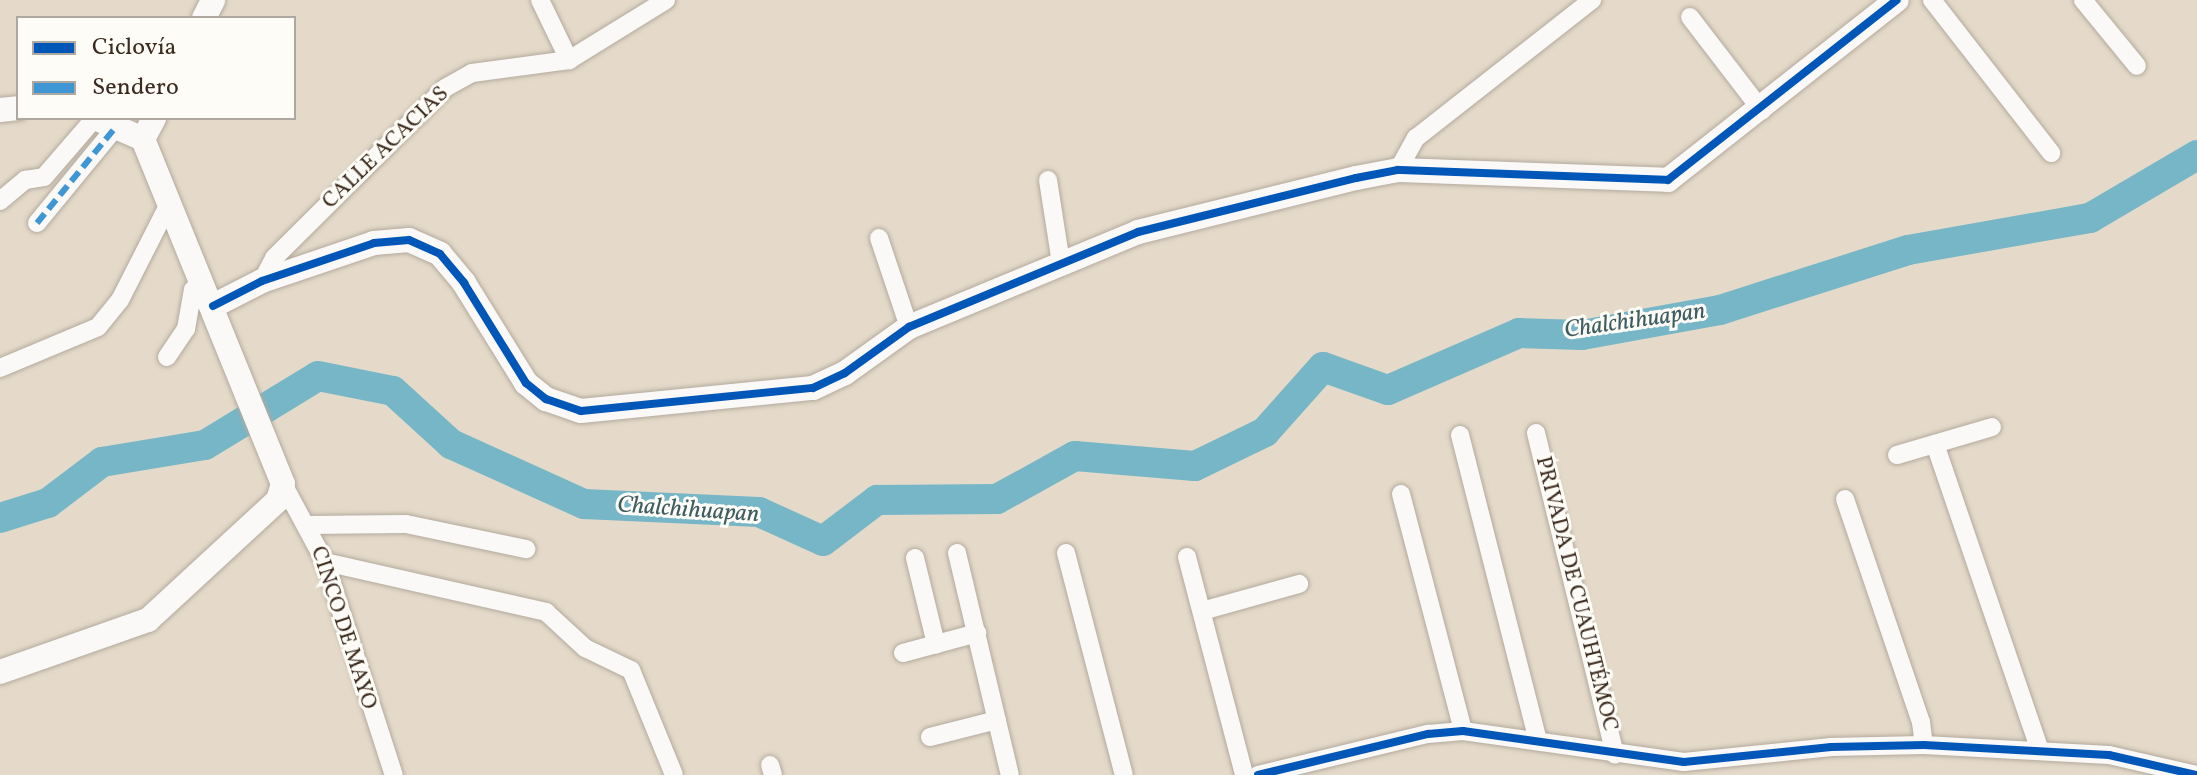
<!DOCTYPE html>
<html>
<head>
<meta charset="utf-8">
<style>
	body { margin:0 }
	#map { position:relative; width:2197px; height:775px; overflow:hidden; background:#e5dac9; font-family:Vollkorn,serif }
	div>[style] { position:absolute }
	.river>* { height:30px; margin:-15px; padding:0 15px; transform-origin:15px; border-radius:15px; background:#76b6c7 }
	.roads { filter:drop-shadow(0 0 2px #b2aa9e) drop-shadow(0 0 2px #b2aa9e) }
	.street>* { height:18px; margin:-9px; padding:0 9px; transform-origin:9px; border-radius:9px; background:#fbf9f7 }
	.secondary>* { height:24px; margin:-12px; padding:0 12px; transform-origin:12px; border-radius:12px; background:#fbf9f7 }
	.quiet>* { height:6px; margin-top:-3px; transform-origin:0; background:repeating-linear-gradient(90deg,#3e96d5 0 12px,transparent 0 18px) }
	.cycleway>* { height:8px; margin:-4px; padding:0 4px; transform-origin:4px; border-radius:4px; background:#0057b8 }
	span { translate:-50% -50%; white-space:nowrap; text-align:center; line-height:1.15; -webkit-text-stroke:6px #fdfcf7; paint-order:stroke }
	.street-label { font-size:22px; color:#3b2a1e }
	.water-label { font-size:24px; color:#3f5c61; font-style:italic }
	.legend { position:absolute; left:16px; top:16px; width:280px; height:104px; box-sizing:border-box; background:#fdfcf7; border:2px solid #afa8a0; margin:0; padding:10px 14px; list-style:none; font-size:24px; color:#3b2a1e }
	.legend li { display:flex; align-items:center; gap:16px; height:40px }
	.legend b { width:40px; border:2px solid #afa8a0 }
</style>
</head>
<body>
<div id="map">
	<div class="river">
		<i style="left:0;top:518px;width:50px;rotate:-17.4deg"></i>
		<i style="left:48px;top:503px;width:68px;rotate:-37.2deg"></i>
		<i style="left:102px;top:462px;width:104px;rotate:-9.4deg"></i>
		<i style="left:205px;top:445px;width:132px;rotate:-31.4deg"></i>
		<i style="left:318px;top:376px;width:76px;rotate:11.3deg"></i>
		<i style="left:393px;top:391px;width:79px;rotate:42.4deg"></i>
		<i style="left:451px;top:444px;width:146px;rotate:24.3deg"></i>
		<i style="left:584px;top:504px;width:175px;rotate:2.6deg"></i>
		<i style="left:759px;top:512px;width:70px;rotate:24.4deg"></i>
		<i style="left:823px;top:541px;width:68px;rotate:-37.2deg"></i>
		<i style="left:877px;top:500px;width:120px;rotate:-0.5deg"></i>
		<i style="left:997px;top:499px;width:89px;rotate:-28.9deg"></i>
		<i style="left:1075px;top:456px;width:120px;rotate:4.8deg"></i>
		<i style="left:1195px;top:466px;width:78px;rotate:-25.9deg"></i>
		<i style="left:1265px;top:432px;width:87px;rotate:-48.3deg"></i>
		<i style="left:1323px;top:367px;width:69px;rotate:19.5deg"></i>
		<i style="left:1388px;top:390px;width:143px;rotate:-23.5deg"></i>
		<i style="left:1519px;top:333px;width:63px;rotate:1.8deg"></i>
		<i style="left:1582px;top:335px;width:140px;rotate:-10.3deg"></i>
		<i style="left:1720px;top:310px;width:197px;rotate:-17.7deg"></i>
		<i style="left:1908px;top:250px;width:185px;rotate:-10deg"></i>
		<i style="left:2090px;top:218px;width:124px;rotate:-30.5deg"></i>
	</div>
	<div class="roads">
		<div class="street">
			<i style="left:540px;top:0;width:67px;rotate:64.2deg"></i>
			<i style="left:1932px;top:0;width:194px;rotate:52.1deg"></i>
			<i style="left:2083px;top:0;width:85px;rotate:50.7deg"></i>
			<i style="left:1690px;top:17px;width:118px;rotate:52.5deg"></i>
			<i style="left:1398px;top:170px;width:37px;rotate:-61deg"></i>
			<i style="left:1416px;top:138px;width:224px;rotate:-38.1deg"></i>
			<i style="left:1048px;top:180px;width:84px;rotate:81.1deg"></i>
			<i style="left:0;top:201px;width:33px;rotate:-40deg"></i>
			<i style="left:25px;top:180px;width:19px;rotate:-9deg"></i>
			<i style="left:44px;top:177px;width:78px;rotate:-49.2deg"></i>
			<i style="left:37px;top:223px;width:123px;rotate:-50.6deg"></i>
			<i style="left:879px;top:238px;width:94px;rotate:71.4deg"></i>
			<i style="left:262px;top:281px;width:26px;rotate:-62deg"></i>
			<i style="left:274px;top:258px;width:241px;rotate:-44.8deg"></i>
			<i style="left:445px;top:88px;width:31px;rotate:-29deg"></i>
			<i style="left:472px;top:73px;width:98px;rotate:-7.6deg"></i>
			<i style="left:569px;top:60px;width:114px;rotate:-31.7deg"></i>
			<i style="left:167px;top:357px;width:34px;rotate:-56deg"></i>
			<i style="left:186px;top:329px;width:40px;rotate:-80deg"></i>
			<i style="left:193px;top:290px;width:13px;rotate:-45deg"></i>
			<i style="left:0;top:368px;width:106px;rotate:-22.7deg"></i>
			<i style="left:98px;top:327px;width:35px;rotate:-51deg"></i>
			<i style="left:120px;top:300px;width:108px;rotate:-63deg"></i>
			<i style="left:1536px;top:433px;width:331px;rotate:76.2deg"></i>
			<i style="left:1460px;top:435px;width:313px;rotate:75.7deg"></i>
			<i style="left:1935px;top:444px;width:324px;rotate:71.1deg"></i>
			<i style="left:1897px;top:455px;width:99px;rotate:-16.4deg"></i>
			<i style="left:283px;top:484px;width:89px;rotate:61.7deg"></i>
			<i style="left:325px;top:562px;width:224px;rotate:72.1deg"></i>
			<i style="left:1401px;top:494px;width:245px;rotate:75.3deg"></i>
			<i style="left:1845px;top:499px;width:236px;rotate:71.2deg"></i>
			<i style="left:1921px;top:722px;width:23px;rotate:83deg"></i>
			<i style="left:307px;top:525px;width:99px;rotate:-0.6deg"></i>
			<i style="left:406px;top:524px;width:123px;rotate:11.8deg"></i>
			<i style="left:957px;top:553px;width:228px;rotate:76.6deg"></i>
			<i style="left:1066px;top:553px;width:229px;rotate:75.4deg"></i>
			<i style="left:1187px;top:557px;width:225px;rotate:75.3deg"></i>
			<i style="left:915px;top:558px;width:89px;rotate:76.3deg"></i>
			<i style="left:325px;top:562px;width:227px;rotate:12.7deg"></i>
			<i style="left:546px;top:612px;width:53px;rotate:42.7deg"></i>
			<i style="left:585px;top:648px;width:51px;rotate:25.6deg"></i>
			<i style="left:631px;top:670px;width:113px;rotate:67.7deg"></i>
			<i style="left:1202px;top:611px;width:101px;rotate:-15.6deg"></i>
			<i style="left:903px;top:653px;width:77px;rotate:-15.1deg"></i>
			<i style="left:930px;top:737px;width:69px;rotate:-14.2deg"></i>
			<i style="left:770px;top:765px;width:10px;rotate:73deg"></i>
			<i style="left:1258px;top:775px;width:175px;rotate:-13.6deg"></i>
			<i style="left:1428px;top:734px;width:35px;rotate:-5deg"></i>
			<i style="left:1463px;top:731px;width:223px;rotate:8deg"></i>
			<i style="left:1684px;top:762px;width:148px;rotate:-5.8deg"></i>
			<i style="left:1831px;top:747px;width:93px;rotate:-1.2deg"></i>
			<i style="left:1924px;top:745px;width:185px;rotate:3.1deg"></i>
			<i style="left:2109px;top:755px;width:89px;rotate:12.9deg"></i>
		</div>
		<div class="secondary">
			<i style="left:204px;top:18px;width:20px;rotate:-63deg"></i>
			<i style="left:0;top:110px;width:18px;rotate:-6deg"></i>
			<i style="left:95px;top:118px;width:52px;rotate:23.6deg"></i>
			<i style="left:213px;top:306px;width:55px;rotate:-27deg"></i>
			<i style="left:262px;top:281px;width:118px;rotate:-18.7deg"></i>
			<i style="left:374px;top:243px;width:35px;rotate:-5deg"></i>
			<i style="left:409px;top:240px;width:34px;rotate:24deg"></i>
			<i style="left:440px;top:254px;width:38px;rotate:50deg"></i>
			<i style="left:464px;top:283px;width:118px;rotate:58.2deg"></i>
			<i style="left:526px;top:383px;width:26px;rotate:39deg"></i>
			<i style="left:546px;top:399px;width:37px;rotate:19deg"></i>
			<i style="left:581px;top:411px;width:233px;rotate:-5.7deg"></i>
			<i style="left:813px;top:388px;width:35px;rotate:-25deg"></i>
			<i style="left:845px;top:373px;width:79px;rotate:-35.7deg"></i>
			<i style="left:909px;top:327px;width:248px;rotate:-22.5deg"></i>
			<i style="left:1138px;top:232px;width:225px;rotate:-13.9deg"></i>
			<i style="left:1356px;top:178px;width:43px;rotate:-10.8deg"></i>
			<i style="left:1398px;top:170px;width:270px;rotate:2.1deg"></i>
			<i style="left:1668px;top:180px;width:291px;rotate:-38.2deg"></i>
			<i style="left:0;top:672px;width:157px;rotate:-19.4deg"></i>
			<i style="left:148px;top:620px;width:177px;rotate:-42.7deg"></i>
			<i style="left:278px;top:500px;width:17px;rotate:-73deg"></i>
			<i style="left:283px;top:484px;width:372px;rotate:-112.1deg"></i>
			<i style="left:143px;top:139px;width:24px;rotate:-62deg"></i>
		</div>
	</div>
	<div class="quiet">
		<i style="left:37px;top:223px;width:123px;rotate:-50.6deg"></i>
	</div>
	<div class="cycleway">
		<i style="left:213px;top:306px;width:55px;rotate:-27deg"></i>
		<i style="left:262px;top:281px;width:118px;rotate:-18.7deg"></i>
		<i style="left:374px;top:243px;width:35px;rotate:-5deg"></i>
		<i style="left:409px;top:240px;width:34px;rotate:24deg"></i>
		<i style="left:440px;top:254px;width:38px;rotate:50deg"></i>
		<i style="left:464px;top:283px;width:118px;rotate:58.2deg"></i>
		<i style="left:526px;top:383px;width:26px;rotate:39deg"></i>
		<i style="left:546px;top:399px;width:37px;rotate:19deg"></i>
		<i style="left:581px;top:411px;width:233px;rotate:-5.7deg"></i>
		<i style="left:813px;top:388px;width:35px;rotate:-25deg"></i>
		<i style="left:845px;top:373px;width:79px;rotate:-35.7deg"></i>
		<i style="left:909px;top:327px;width:248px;rotate:-22.5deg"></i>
		<i style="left:1138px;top:232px;width:225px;rotate:-13.9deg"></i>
		<i style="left:1356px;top:178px;width:43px;rotate:-10.8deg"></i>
		<i style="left:1398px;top:170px;width:270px;rotate:2.1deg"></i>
		<i style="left:1668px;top:180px;width:291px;rotate:-38.2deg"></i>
		<i style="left:1258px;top:775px;width:175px;rotate:-13.6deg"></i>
		<i style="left:1428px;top:734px;width:35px;rotate:-5deg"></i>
		<i style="left:1463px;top:731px;width:223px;rotate:8deg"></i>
		<i style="left:1684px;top:762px;width:148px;rotate:-5.8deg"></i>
		<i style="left:1831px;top:747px;width:93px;rotate:-1.2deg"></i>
		<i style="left:1924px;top:745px;width:185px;rotate:3.1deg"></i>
		<i style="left:2109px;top:755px;width:89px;rotate:12.9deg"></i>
	</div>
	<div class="street-label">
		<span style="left:386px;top:148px;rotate:-44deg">CALLE ACACIAS</span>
		<span style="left:1576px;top:594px;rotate:76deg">PRIVADA DE CUAUHTÉMOC</span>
		<span style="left:343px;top:628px;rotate:72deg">CINCO DE MAYO</span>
	</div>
	<div class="water-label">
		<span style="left:1635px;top:322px;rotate:-8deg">Chalchihuapan</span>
		<span style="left:688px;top:511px;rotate:4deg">Chalchihuapan</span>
	</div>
	<ul class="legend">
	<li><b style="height:10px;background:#0057b8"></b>Ciclovía</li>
	<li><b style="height:10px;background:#3e96d5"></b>Sendero</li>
	</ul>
</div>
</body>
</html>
